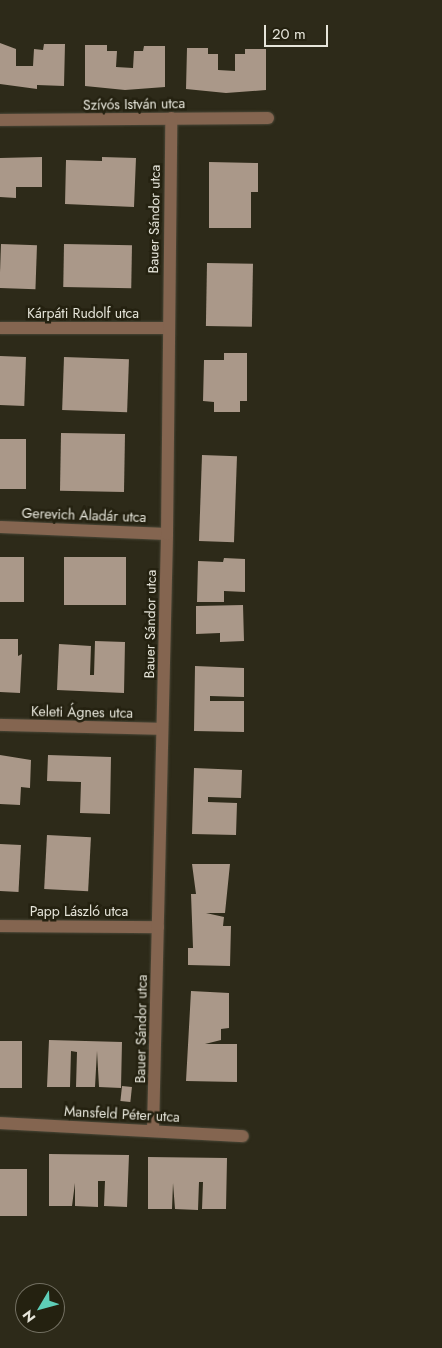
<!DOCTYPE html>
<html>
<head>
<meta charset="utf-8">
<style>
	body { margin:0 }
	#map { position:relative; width:442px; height:1348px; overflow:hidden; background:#2d2a19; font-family:Jost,sans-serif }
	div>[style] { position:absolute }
	.building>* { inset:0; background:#aa9889; transform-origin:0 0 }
	.roads { filter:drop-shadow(0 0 1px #4b4838) drop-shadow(0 0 1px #4b4838) }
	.minor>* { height:12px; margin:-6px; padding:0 6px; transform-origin:6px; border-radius:6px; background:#846550 }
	span { translate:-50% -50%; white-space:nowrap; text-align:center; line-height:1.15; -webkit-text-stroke:5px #242110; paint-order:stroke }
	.street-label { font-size:14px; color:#e6e5da }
	.north { position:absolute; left:15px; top:1283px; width:50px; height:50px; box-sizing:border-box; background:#242110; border:1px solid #726f61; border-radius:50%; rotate:233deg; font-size:14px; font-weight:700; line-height:20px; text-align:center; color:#e6e5da }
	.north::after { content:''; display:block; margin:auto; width:18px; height:22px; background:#5eceb8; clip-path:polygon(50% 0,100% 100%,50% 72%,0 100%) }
	.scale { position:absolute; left:264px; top:25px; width:64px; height:22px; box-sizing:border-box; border:2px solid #e6e5da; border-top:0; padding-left:6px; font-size:15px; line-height:18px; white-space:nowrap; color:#e6e5da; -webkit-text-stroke:4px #242110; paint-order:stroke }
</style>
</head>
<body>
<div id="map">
	<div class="building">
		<i style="clip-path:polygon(0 43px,16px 49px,16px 66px,33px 66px,34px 49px,43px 50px,44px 44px,65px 44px,64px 86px,37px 85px,37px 89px,0 84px)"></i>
		<i style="clip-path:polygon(85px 45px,107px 45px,107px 51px,117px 51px,116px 67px,133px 68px,134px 51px,143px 51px,144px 46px,165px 46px,165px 87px,125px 90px,85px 86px)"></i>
		<i style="clip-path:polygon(187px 48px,208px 48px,208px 54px,218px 54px,218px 70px,235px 71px,235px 54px,245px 54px,245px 49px,266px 49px,266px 90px,226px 93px,186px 89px)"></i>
		<i style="clip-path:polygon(42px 157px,42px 187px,16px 187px,16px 198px,0 197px,0 158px)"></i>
		<i style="clip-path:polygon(102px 157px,136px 158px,134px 207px,65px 204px,66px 160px,102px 161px)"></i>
		<i style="clip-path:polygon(209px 162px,258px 163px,258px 192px,251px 192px,251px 228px,209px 228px)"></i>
		<i style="left:1px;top:244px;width:36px;height:44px;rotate:2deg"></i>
		<i style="left:64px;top:244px;width:68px;height:43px;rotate:1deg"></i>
		<i style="left:207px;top:263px;width:46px;height:63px;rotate:1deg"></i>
		<i style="clip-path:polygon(224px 353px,247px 353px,247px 401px,240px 401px,240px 412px,214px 412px,214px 402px,203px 401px,204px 360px,224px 360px)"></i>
		<i style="left:0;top:356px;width:26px;height:49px;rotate:2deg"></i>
		<i style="left:64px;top:357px;width:65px;height:53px;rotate:2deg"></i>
		<i style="left:125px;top:434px;width:58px;height:64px;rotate:91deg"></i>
		<i style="left:0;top:439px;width:26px;height:50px"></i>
		<i style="left:202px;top:455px;width:35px;height:86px;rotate:2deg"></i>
		<i style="left:0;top:557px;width:24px;height:45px"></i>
		<i style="left:64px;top:557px;width:62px;height:48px"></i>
		<i style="clip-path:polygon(224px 558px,245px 559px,245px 592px,224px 591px,224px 602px,197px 602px,198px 561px,223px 562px)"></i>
		<i style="clip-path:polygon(243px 605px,244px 641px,220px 642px,220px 633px,196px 634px,196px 606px)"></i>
		<i style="clip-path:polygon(0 639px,18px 639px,18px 656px,22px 654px,20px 693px,0 692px)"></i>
		<i style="clip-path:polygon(95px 641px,125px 642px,124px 693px,57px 690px,59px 644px,91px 646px,90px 675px,94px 675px)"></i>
		<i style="clip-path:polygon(195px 666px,244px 668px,244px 697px,210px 696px,210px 701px,244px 701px,244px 732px,194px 731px)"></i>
		<i style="clip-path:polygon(0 755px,31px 760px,30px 788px,21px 787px,20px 805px,0 804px)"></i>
		<i style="clip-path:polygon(48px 755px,111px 757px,110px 814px,80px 813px,81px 782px,47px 781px)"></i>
		<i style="clip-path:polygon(194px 768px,242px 770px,241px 798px,208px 797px,208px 802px,237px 803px,236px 835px,192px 834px)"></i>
		<i style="left:47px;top:835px;width:44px;height:54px;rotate:3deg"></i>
		<i style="left:0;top:844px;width:21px;height:47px;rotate:3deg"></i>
		<i style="clip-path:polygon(192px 864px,230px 864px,225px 913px,206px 913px,224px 917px,223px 926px,231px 926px,230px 966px,188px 965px,188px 948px,193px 948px,191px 894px,196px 894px)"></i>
		<i style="clip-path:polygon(191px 991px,229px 993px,229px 1028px,221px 1029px,221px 1040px,205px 1044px,237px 1044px,237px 1082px,186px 1081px)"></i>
		<i style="clip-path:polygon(49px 1040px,122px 1042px,121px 1088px,99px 1087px,97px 1051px,95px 1087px,76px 1087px,77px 1052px,71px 1051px,70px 1087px,47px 1087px)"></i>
		<i style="left:0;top:1041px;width:22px;height:47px"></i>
		<i style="left:122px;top:1086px;width:10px;height:15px;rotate:6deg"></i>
		<i style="clip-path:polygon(49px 1154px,129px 1155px,127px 1207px,104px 1206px,105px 1181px,98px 1181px,98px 1207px,75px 1206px,75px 1183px,72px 1206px,49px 1206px)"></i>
		<i style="clip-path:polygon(148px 1157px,227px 1158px,226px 1209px,202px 1209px,203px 1182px,199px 1182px,198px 1210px,175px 1209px,173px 1183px,172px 1209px,148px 1209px)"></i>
		<i style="left:0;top:1169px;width:27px;height:47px"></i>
	</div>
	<div class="roads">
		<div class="minor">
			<i style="left:0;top:120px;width:268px;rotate:-0.4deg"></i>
			<i style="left:0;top:328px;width:167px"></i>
			<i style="left:0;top:527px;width:167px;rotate:2.4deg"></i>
			<i style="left:0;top:725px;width:162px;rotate:1.4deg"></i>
			<i style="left:0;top:926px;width:158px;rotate:0.4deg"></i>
			<i style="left:0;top:1123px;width:243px;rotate:3.1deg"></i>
			<i style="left:153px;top:1130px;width:596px;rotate:-88.65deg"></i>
			<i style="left:167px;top:534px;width:416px;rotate:-89.4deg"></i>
		</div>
	</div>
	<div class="street-label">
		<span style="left:134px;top:104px;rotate:-1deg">Szívós István utca</span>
		<span style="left:154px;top:219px;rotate:-89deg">Bauer Sándor utca</span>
		<span style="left:83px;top:313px">Kárpáti Rudolf utca</span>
		<span style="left:84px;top:515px;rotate:2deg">Gerevich Aladár utca</span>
		<span style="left:150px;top:624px;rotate:-89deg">Bauer Sándor utca</span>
		<span style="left:82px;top:712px;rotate:1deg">Keleti Ágnes utca</span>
		<span style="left:79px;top:911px">Papp László utca</span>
		<span style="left:141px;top:1029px;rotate:-89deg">Bauer Sándor utca</span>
		<span style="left:122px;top:1114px;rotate:3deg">Mansfeld Péter utca</span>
	</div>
	<div class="north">N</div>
	<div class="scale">20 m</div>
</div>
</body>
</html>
